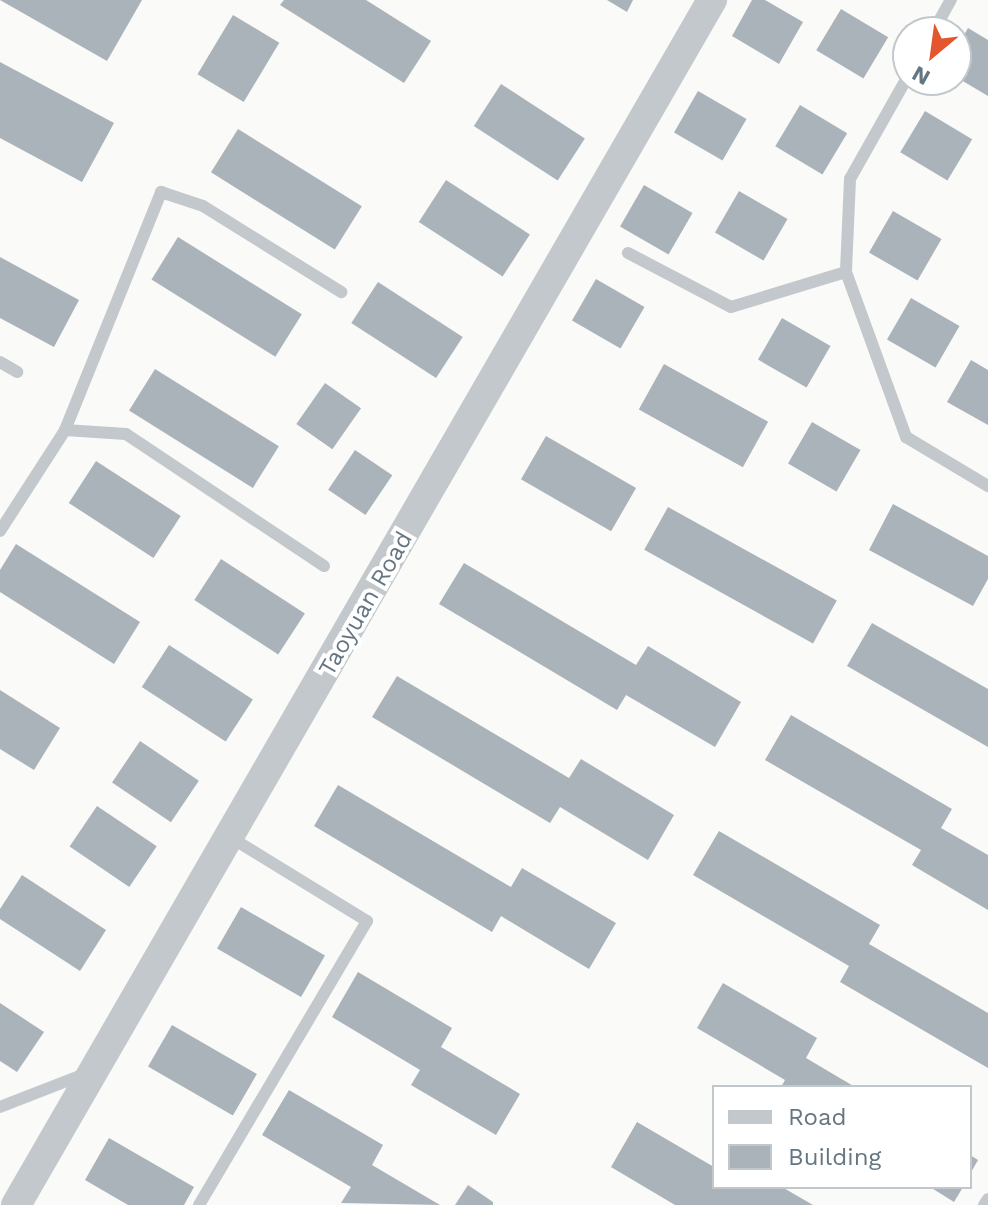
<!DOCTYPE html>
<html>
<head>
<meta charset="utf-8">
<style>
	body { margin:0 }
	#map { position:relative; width:988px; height:1205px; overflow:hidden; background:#fafaf8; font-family:"Work Sans",sans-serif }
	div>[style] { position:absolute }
	.building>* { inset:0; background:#aab3b9; transform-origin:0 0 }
	.service>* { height:12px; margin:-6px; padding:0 6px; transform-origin:6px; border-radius:6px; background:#c3c8cc }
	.tertiary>* { height:30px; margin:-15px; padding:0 15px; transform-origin:15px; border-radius:15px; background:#c3c8cc }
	span { translate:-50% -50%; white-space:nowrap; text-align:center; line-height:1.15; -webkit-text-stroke:8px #fff; paint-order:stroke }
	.street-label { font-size:24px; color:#657683 }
	.legend { position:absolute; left:712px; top:1085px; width:260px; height:104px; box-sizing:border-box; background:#fff; border:2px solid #c1c8cd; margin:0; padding:10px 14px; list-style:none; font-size:24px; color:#657683 }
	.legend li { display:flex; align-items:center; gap:16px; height:40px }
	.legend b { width:40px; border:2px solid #c1c8cd }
	.north { position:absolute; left:892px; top:16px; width:80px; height:80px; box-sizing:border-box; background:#fff; border:2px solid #c1c8cd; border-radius:50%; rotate:209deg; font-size:22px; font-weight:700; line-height:32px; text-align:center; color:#657683 }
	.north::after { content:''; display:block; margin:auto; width:28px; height:36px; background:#e4572e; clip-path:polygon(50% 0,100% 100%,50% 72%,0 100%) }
</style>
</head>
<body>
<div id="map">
	<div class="building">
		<i style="clip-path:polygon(0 0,142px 0,107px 61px)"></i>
		<i style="clip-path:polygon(284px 0,366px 0,431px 41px,404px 83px,280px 5px)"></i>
		<i style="clip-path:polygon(607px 0,633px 0,627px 12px)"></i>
		<i style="clip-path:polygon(752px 0,765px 0,803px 22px,779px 64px,732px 36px)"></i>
		<i style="left:841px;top:9px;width:55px;height:48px;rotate:31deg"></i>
		<i style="left:233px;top:15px;width:54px;height:69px;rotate:31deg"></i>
		<i style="clip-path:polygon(968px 28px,988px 40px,988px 96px,956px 77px,956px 49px)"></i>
		<i style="clip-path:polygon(0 62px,114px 123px,82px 182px,0 138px)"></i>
		<i style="left:501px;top:84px;width:100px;height:50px;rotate:33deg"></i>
		<i style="left:698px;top:91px;width:56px;height:48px;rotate:30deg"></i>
		<i style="left:800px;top:105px;width:55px;height:48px;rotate:31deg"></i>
		<i style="left:925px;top:111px;width:55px;height:48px;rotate:31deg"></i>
		<i style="left:238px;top:129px;width:146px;height:51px;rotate:32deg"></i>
		<i style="left:446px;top:180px;width:100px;height:50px;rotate:33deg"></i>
		<i style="left:644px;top:185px;width:56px;height:48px;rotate:30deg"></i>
		<i style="left:739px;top:191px;width:56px;height:48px;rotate:30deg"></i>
		<i style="left:893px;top:211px;width:56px;height:48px;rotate:30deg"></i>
		<i style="left:178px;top:237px;width:146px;height:50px;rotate:32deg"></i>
		<i style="clip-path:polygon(0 257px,79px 300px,54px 347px,0 318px)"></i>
		<i style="left:596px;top:279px;width:56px;height:48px;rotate:30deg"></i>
		<i style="left:378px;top:282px;width:101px;height:49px;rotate:33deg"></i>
		<i style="left:911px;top:298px;width:56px;height:48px;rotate:30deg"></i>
		<i style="left:782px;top:318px;width:56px;height:48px;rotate:30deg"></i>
		<i style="clip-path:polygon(971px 360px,988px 370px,988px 425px,947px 402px)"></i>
		<i style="left:664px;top:364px;width:119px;height:52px;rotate:29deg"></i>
		<i style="left:155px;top:369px;width:146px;height:49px;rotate:32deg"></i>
		<i style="left:325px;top:383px;width:44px;height:50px;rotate:35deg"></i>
		<i style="left:812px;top:422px;width:56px;height:48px;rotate:30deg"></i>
		<i style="left:546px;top:436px;width:104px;height:50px;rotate:30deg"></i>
		<i style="left:355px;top:450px;width:45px;height:48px;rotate:34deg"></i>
		<i style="left:96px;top:461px;width:101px;height:50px;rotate:33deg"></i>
		<i style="clip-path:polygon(893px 504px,988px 556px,988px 579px,973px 606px,869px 550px)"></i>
		<i style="left:668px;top:507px;width:193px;height:49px;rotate:29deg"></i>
		<i style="clip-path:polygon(16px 544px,140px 622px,114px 664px,0 592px,0 570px)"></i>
		<i style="left:221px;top:559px;width:100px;height:49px;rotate:33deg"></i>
		<i style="clip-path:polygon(464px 563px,636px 665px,648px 646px,741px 702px,715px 747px,626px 695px,617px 710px,439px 604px)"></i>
		<i style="clip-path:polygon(872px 623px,988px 689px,988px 747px,847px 666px)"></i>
		<i style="left:169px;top:645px;width:100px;height:50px;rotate:33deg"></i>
		<i style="clip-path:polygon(397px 676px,569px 778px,581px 759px,674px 815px,648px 860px,560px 807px,550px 823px,372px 717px)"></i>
		<i style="clip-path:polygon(0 690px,60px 728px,34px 770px,0 749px)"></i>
		<i style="clip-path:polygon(791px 715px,952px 809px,941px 828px,988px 855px,988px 910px,912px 865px,921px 850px,765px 760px)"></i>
		<i style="left:140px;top:741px;width:71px;height:50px;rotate:34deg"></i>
		<i style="clip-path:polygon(338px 785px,511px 887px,522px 868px,616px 923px,589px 969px,501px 916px,492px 932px,314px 826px)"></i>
		<i style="left:97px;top:806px;width:72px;height:49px;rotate:34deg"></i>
		<i style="clip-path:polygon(719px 831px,880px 925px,869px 944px,988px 1013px,988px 1068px,840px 982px,849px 966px,693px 875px)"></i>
		<i style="clip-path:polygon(22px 875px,106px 930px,80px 971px,0 919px,0 909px)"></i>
		<i style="left:241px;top:907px;width:97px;height:48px;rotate:30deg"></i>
		<i style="clip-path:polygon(358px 972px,452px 1028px,441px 1047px,520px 1094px,496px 1135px,411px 1085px,420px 1070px,332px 1017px)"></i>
		<i style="clip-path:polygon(723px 983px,817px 1038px,806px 1058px,855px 1087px,781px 1087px,785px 1080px,697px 1028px)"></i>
		<i style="clip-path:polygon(0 1003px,44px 1032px,17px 1072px,0 1061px)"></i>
		<i style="left:172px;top:1025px;width:98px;height:48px;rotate:30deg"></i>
		<i style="clip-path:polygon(289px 1090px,383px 1145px,372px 1165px,440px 1205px,341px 1203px,351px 1187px,262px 1135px)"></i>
		<i style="clip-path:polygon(637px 1122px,714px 1167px,714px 1187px,782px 1187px,813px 1205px,675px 1205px,611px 1167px)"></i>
		<i style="clip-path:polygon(109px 1138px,194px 1187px,184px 1205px,128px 1205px,85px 1180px)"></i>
		<i style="clip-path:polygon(970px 1155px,978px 1160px,970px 1174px)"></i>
		<i style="clip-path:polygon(468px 1185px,493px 1202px,493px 1205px,455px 1205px)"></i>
		<i style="clip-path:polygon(930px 1187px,963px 1187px,954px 1202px)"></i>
	</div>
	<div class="service">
		<i style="left:933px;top:32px;width:37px;rotate:-61deg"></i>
		<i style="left:908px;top:76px;width:118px;rotate:119.4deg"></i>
		<i style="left:850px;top:179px;width:93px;rotate:92.5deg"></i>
		<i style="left:846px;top:272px;width:176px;rotate:70deg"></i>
		<i style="left:906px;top:437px;width:96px;rotate:30.9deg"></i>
		<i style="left:628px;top:253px;width:116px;rotate:27.7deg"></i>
		<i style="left:731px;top:307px;width:120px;rotate:-16.9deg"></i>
		<i style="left:0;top:362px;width:20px;rotate:30deg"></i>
		<i style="left:65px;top:430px;width:257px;rotate:-68deg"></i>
		<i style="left:161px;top:192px;width:44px;rotate:18.4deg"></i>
		<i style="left:203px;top:206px;width:163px;rotate:31.9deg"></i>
		<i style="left:0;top:531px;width:120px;rotate:-57.2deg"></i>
		<i style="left:65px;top:430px;width:61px;rotate:3.8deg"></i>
		<i style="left:126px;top:434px;width:238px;rotate:33.7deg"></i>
		<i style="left:0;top:1107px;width:93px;rotate:-21.3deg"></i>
		<i style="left:199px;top:1205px;width:330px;rotate:-59.4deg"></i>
		<i style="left:367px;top:921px;width:161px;rotate:-148.5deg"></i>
		<i style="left:984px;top:1205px;width:7px;rotate:-56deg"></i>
	</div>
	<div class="tertiary">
		<i style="left:16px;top:1205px;width:1392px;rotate:-59.99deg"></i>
	</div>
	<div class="street-label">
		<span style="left:366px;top:604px;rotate:-60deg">Taoyuan Road</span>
	</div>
	<ul class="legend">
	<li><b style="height:10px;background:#c3c8cc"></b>Road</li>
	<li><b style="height:22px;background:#aab3b9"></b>Building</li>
	</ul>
	<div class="north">N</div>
</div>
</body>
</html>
